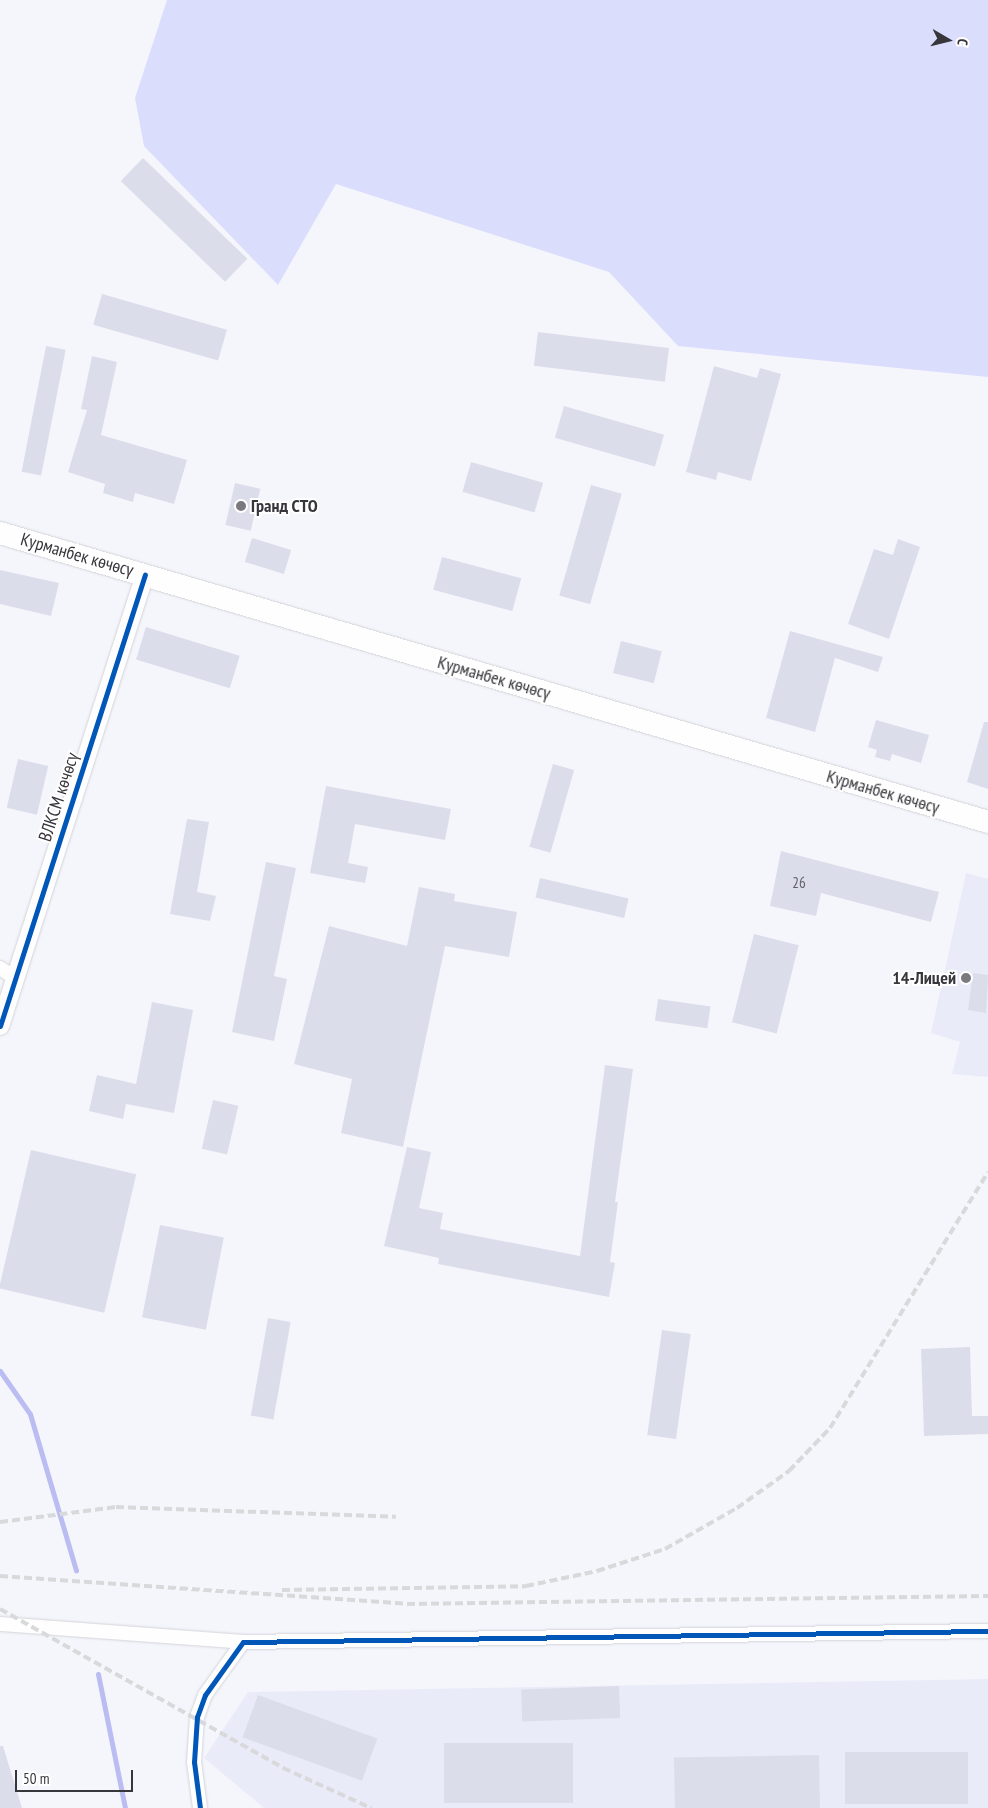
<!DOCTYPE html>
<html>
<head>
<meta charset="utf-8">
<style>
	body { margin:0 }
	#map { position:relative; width:988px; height:1808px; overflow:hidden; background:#f5f6fc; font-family:"PT Sans Narrow",sans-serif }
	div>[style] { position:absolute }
	.built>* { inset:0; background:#eaebf9 }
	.green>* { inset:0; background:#dbddfc }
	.stream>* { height:5px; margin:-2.5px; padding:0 2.5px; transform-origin:2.5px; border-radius:2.5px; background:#babcf2 }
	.building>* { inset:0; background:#dcddeb; transform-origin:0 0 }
	.roads { filter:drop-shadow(0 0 1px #d3d3d8) drop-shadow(0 0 1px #d3d3d8) }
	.minor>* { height:14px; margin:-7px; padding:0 7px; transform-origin:7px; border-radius:7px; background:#fefeff }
	.tertiary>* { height:18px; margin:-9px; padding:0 9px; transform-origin:9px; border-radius:9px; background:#fefeff }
	.primary>* { height:22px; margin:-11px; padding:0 11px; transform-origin:11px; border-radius:11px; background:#fefeff }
	.rail>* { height:4px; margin-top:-2px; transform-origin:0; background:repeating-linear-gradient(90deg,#d8d9db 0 8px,transparent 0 12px) }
	.cycleway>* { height:5px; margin:-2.5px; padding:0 2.5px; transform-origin:2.5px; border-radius:2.5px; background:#0057b8 }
	.dots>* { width:14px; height:14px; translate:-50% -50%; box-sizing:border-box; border:2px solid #fff; border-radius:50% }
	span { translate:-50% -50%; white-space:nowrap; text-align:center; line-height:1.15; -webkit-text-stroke:4px #fff; paint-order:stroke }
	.number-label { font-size:15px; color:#606067 }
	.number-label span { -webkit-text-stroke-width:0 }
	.poi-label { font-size:18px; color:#36363b; font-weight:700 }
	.left { translate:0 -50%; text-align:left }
	.right { translate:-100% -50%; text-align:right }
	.street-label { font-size:18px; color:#36363b }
	.north { position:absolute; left:923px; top:15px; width:50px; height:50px; -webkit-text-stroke:4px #fff; paint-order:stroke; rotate:98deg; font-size:14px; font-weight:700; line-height:20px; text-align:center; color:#36363b }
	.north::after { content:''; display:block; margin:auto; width:18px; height:22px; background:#36363b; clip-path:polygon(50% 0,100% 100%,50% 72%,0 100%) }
	.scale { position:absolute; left:15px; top:1770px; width:118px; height:22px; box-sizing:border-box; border:2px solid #36363b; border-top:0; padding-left:6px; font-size:15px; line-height:18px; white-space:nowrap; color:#36363b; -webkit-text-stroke:4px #fff; paint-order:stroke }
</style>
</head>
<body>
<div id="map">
	<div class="built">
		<i style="clip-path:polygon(966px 873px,988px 879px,988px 1077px,952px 1074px,960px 1042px,931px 1033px)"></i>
		<i style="clip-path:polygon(988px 1679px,988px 1808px,264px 1808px,204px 1758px,248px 1692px)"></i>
	</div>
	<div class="green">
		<i style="clip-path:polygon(167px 0,988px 0,988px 377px,678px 346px,609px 272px,336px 184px,278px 285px,144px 146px,135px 98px)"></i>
	</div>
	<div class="stream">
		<i style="left:0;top:1371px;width:52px;rotate:55.1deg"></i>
		<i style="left:30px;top:1414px;width:163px;rotate:73.6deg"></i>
		<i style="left:98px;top:1674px;width:137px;rotate:78.6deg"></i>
	</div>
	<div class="building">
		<i style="left:143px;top:158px;width:145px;height:32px;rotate:44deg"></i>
		<i style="left:102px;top:294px;width:130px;height:32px;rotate:16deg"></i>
		<i style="left:538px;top:332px;width:132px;height:34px;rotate:7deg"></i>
		<i style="left:46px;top:346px;width:20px;height:128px;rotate:11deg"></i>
		<i style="clip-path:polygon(92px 356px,117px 362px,101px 435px,187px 460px,174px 504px,135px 493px,133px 502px,103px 493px,105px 484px,68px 472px,87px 410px,81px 409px)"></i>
		<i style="clip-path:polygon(714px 366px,757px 378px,760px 368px,781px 374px,751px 481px,718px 472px,716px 480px,686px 472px)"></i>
		<i style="left:564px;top:406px;width:104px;height:33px;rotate:16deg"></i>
		<i style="left:471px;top:462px;width:75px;height:31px;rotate:16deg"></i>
		<i style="left:235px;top:483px;width:26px;height:43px;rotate:13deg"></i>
		<i style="left:591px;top:485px;width:32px;height:115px;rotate:16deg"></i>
		<i style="left:252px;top:538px;width:41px;height:25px;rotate:17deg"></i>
		<i style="clip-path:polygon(898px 539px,920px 547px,889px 639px,848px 624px,874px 549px,893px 555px)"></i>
		<i style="left:442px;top:557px;width:82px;height:34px;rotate:15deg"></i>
		<i style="clip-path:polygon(0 570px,59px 583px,51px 616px,0 604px)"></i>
		<i style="left:146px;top:627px;width:98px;height:34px;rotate:17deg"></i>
		<i style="clip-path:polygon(790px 631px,883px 657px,878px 672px,835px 658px,815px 732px,766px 718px)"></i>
		<i style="left:621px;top:641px;width:42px;height:33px;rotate:14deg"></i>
		<i style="clip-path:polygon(876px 720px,929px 735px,921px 763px,892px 754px,890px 761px,875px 757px,877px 750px,868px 747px)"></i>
		<i style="clip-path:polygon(984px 722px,988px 722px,988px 789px,967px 782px)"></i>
		<i style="left:18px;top:759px;width:31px;height:50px;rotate:13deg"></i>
		<i style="left:553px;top:764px;width:22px;height:86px;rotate:16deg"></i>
		<i style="clip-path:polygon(326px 786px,451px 809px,445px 840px,355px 824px,348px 863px,368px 867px,365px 883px,310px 873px)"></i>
		<i style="clip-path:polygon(187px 819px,209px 822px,197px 892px,216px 896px,210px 921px,170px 914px)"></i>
		<i style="clip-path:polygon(781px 851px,939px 892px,931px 922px,821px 893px,816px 916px,770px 906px)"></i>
		<i style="clip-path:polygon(266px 862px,296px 868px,274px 976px,287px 979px,274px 1041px,232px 1032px)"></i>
		<i style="left:540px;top:878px;width:91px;height:20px;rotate:13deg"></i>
		<i style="clip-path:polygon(419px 887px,455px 894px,454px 901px,517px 912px,509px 957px,445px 946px,403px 1147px,341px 1133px,352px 1079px,294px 1064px,329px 926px,407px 946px)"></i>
		<i style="left:754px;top:934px;width:46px;height:91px;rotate:14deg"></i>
		<i style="clip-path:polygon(973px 973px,988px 975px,986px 1013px,968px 1010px)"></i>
		<i style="left:658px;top:999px;width:53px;height:22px;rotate:8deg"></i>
		<i style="clip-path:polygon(152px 1002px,193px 1010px,174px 1113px,126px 1104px,123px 1119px,89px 1111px,97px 1075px,136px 1084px)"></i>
		<i style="clip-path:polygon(605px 1065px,633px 1069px,615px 1202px,618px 1202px,610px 1262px,615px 1263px,609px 1297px,438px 1264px,439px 1258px,384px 1246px,407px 1147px,431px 1152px,419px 1208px,443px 1213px,440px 1229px,580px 1256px)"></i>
		<i style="left:213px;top:1100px;width:26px;height:50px;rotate:13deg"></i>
		<i style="left:31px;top:1150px;width:108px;height:142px;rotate:13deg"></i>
		<i style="left:160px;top:1225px;width:65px;height:94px;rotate:11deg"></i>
		<i style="left:268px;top:1318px;width:23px;height:99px;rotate:10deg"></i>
		<i style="left:662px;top:1330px;width:29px;height:106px;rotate:8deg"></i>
		<i style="clip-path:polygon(970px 1347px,972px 1416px,988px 1416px,988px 1434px,924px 1436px,921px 1349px)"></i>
		<i style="left:619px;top:1686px;width:32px;height:98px;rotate:88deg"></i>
		<i style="left:258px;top:1695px;width:127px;height:45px;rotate:20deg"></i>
		<i style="left:573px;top:1743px;width:60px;height:129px;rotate:90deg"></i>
		<i style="clip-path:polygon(0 1746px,3px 1746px,22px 1808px,0 1808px)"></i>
		<i style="left:968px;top:1752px;width:52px;height:123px;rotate:90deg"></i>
		<i style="left:819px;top:1755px;width:53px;height:145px;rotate:89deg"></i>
	</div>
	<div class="roads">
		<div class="minor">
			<i style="left:0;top:968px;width:18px;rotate:34deg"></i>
			<i style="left:0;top:1624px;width:244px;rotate:4.2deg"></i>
			<i style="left:200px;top:1808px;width:46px;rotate:-97.4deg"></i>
			<i style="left:194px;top:1762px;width:45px;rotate:-86.2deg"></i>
			<i style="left:197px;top:1717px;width:23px;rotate:-70deg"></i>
			<i style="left:205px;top:1695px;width:65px;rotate:-54.4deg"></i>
			<i style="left:243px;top:1642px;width:745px;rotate:-0.85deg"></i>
		</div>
		<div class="tertiary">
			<i style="left:0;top:1026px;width:474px;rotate:-72.2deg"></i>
		</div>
		<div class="primary">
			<i style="left:0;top:533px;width:1029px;rotate:16.3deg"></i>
		</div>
	</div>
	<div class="rail">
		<i style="left:0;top:1522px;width:117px;rotate:-7.4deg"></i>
		<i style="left:116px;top:1507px;width:280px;rotate:2deg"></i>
		<i style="left:0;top:1576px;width:408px;rotate:3.9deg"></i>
		<i style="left:407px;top:1604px;width:581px;rotate:-0.79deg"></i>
		<i style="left:282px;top:1590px;width:244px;rotate:-0.9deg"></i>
		<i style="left:526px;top:1586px;width:73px;rotate:-11.9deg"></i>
		<i style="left:597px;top:1571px;width:71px;rotate:-17.9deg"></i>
		<i style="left:665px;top:1549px;width:83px;rotate:-29.7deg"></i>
		<i style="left:737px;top:1508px;width:64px;rotate:-35.4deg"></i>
		<i style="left:789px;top:1471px;width:59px;rotate:-46.4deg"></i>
		<i style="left:830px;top:1428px;width:301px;rotate:-58.3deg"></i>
		<i style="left:0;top:1609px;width:325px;rotate:29.3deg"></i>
		<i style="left:283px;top:1768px;width:97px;rotate:24.4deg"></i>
	</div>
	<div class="cycleway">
		<i style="left:0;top:1026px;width:474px;rotate:-72.2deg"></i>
		<i style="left:200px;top:1808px;width:46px;rotate:-97.4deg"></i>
		<i style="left:194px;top:1762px;width:45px;rotate:-86.2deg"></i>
		<i style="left:197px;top:1717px;width:23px;rotate:-70deg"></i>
		<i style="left:205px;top:1695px;width:65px;rotate:-54.4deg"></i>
		<i style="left:243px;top:1642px;width:745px;rotate:-0.85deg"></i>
	</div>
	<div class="dots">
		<i style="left:241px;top:506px;background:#79797f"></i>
		<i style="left:966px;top:978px;background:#79797f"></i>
	</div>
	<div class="number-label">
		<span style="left:799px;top:883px">26</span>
	</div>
	<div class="poi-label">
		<span class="left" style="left:251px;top:506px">Гранд СТО</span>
		<span class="right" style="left:956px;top:978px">14-Лицей</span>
	</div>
	<div class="street-label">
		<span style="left:77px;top:555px;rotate:16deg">Курманбек көчөсү</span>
		<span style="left:494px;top:678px;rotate:16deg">Курманбек көчөсү</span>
		<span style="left:883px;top:792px;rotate:16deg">Курманбек көчөсү</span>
		<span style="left:59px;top:797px;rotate:-72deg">ВЛКСМ көчөсү</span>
	</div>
	<div class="north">С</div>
	<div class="scale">50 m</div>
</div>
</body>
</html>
